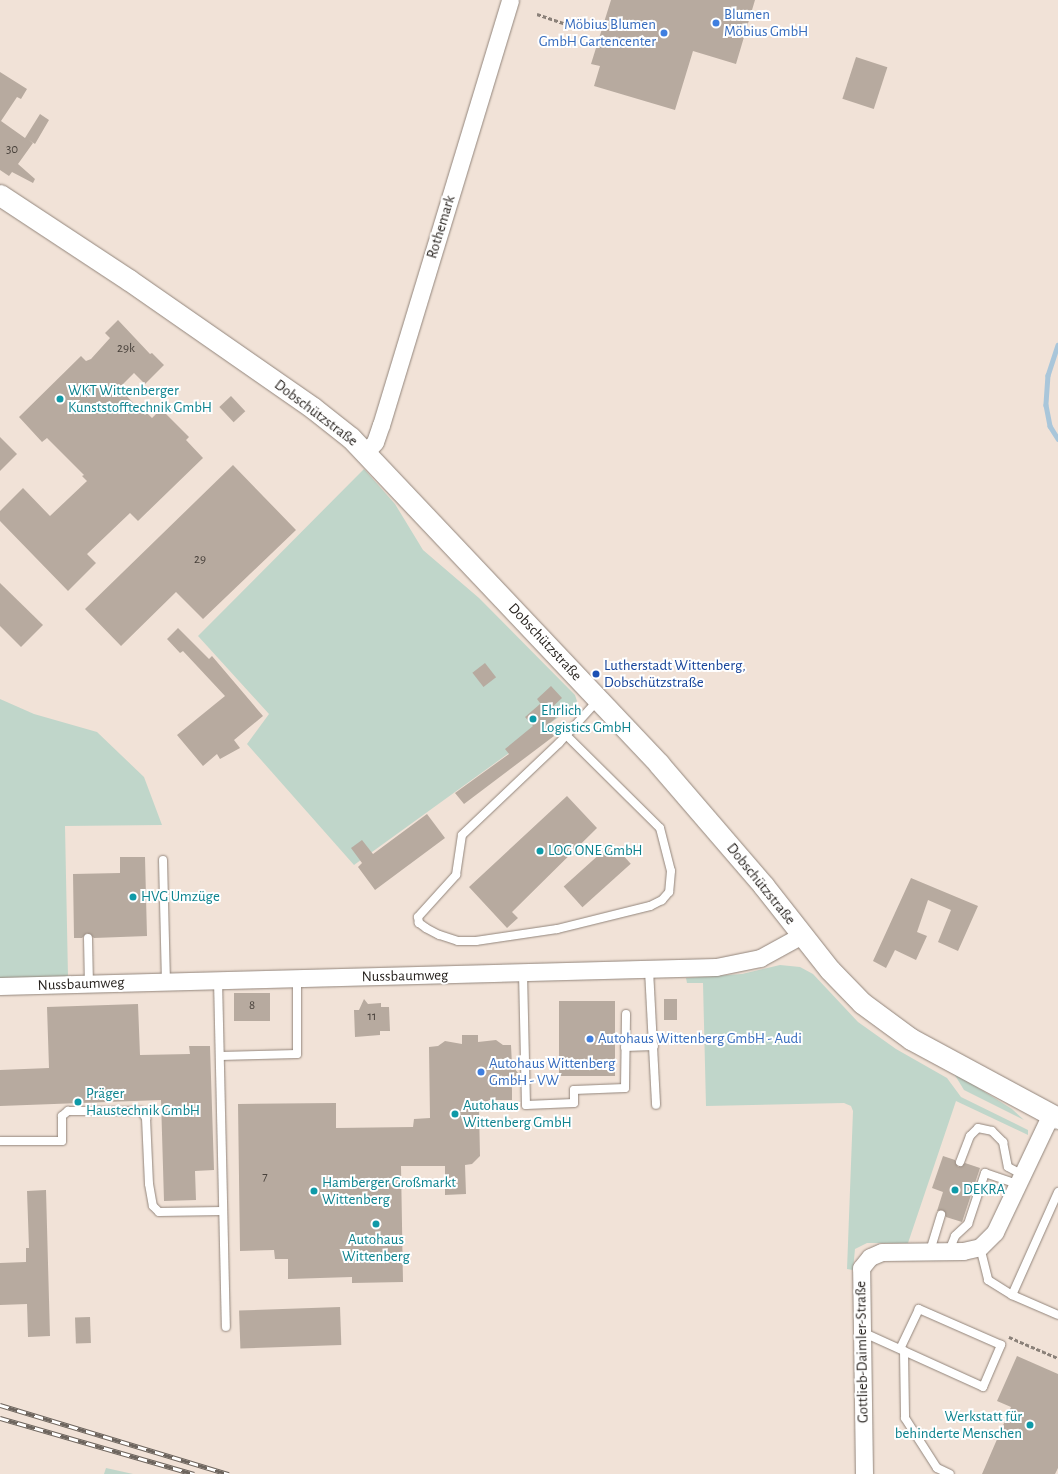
<!DOCTYPE html>
<html>
<head>
<meta charset="utf-8">
<style>
	body { margin:0 }
	#map { position:relative; width:1058px; height:1474px; overflow:hidden; background:#f1e2d7; font-family:"Alegreya Sans",sans-serif }
	div>[style] { position:absolute }
	.green>* { inset:0; background:#c0d6ca }
	.stream>* { height:4.5px; margin:-2.25px; padding:0 2.25px; transform-origin:2.25px; border-radius:2.25px; background:#a9c6da }
	.building>* { inset:0; background:#b7aa9f; transform-origin:0 0 }
	.path>* { height:2.5px; margin-top:-1.25px; transform-origin:0; background:repeating-linear-gradient(90deg,#8b8179 0 4px,transparent 0 6px) }
	.roads { filter:drop-shadow(0 0 1px #92857b) drop-shadow(0 0 1px #92857b) }
	.service>* { height:8px; margin:-4px; padding:0 4px; transform-origin:4px; border-radius:4px; background:#fff }
	.minor>* { height:17px; margin:-8.5px; padding:0 8.5px; transform-origin:8.5px; border-radius:8.5px; background:#fff }
	.tertiary>* { height:21px; margin:-10.5px; padding:0 10.5px; transform-origin:10.5px; border-radius:10.5px; background:#fff }
	.rail>* { height:4.5px; margin-top:-2.25px; transform-origin:0; background:repeating-linear-gradient(90deg,#fff 0 9px,#6d655e 0 18px); box-sizing:border-box; border-block:1px solid #6d655e }
	.dots>* { width:11px; height:11px; translate:-50% -50%; box-sizing:border-box; border:2px solid #fff; border-radius:50% }
	span { translate:-50% -50%; white-space:nowrap; text-align:center; line-height:1.15; -webkit-text-stroke:4px #fff; paint-order:stroke }
	.number-label { font-size:13px; color:#48413b }
	.number-label span { -webkit-text-stroke-width:0 }
	.shop-label { font-size:15px; color:#366cbe }
	.left { translate:0 -50%; text-align:left }
	.right { translate:-100% -50%; text-align:right }
	.street-label { font-size:15px; color:#231e1a }
	.culture-label { font-size:15px; color:#0d838f }
	.transit-label { font-size:15px; color:#164399 }
</style>
</head>
<body>
<div id="map">
	<div class="green">
		<i style="clip-path:polygon(364px 469px,395px 504px,423px 550px,479px 598px,575px 695px,577px 701px,574px 706px,354px 865px,247px 744px,269px 714px,198px 636px)"></i>
		<i style="clip-path:polygon(0 699px,34px 714px,97px 732px,144px 777px,162px 825px,65px 826px,68px 977px,0 979px)"></i>
		<i style="clip-path:polygon(780px 965px,800px 967px,813px 974px,858px 1022px,896px 1049px,947px 1078px,961px 1097px,1028px 1130px,1028px 1135px,956px 1101px,908px 1243px,867px 1243px,855px 1249px,853px 1270px,847px 1269px,853px 1111px,851px 1106px,844px 1103px,706px 1106px,703px 983px,687px 983px,686px 978px,742px 974px)"></i>
		<i style="clip-path:polygon(953px 1072px,1012px 1109px,1024px 1120px,964px 1090px)"></i>
		<i style="clip-path:polygon(106px 1468px,133px 1474px,104px 1474px)"></i>
	</div>
	<div class="stream">
		<i style="left:1058px;top:345px;width:32px;rotate:108deg"></i>
		<i style="left:1048px;top:375px;width:30px;rotate:94deg"></i>
		<i style="left:1046px;top:405px;width:21px;rotate:79deg"></i>
		<i style="left:1050px;top:426px;width:15px;rotate:58deg"></i>
	</div>
	<div class="building">
		<i style="clip-path:polygon(611px 0,755px 0,736px 64px,693px 51px,675px 110px,594px 86px,600px 66px,591px 64px)"></i>
		<i style="left:856px;top:57px;width:33px;height:44px;rotate:18deg"></i>
		<i style="clip-path:polygon(0 72px,27px 89px,21px 99px,17px 97px,1px 121px,25px 138px,40px 114px,49px 120px,35px 144px,29px 140px,33px 143px,18px 164px,35px 179px,33px 183px,12px 172px,9px 176px,0 170px)"></i>
		<i style="clip-path:polygon(118px 320px,150px 354px,152px 353px,164px 365px,145px 384px,134px 373px,119px 388px,145px 415px,147px 413px,152px 418px,161px 409px,189px 437px,186px 440px,203px 458px,138px 521px,130px 513px,87px 554px,96px 563px,68px 591px,0 521px,0 511px,23px 488px,50px 516px,87px 481px,82px 476px,84px 475px,47px 438px,42px 442px,19px 417px,81px 356px,86px 361px,91px 359px,110px 338px,105px 333px)"></i>
		<i style="left:231px;top:396px;width:21px;height:16px;rotate:47deg"></i>
		<i style="clip-path:polygon(0 437px,17px 454px,0 471px)"></i>
		<i style="clip-path:polygon(233px 465px,296px 530px,203px 619px,176px 592px,121px 646px,85px 609px)"></i>
		<i style="clip-path:polygon(0 583px,43px 625px,21px 647px,0 626px)"></i>
		<i style="clip-path:polygon(178px 628px,209px 659px,212px 656px,263px 716px,234px 740px,240px 748px,220px 759px,217px 754px,203px 766px,177px 735px,225px 696px,183px 651px,180px 653px,167px 639px)"></i>
		<i style="left:485px;top:663px;width:18px;height:16px;rotate:52deg"></i>
		<i style="clip-path:polygon(551px 686px,562px 698px,548px 711px,556px 718px,546px 726px,554px 736px,464px 804px,455px 793px,509px 754px,505px 749px,533px 726px,525px 717px,540px 704px,543px 707px,537px 699px)"></i>
		<i style="clip-path:polygon(567px 796px,597px 828px,512px 912px,518px 918px,507px 928px,469px 887px)"></i>
		<i style="clip-path:polygon(427px 814px,445px 838px,375px 890px,358px 867px,362px 863px,351px 848px,362px 840px,373px 854px)"></i>
		<i style="left:612px;top:843px;width:28px;height:65px;rotate:48deg"></i>
		<i style="clip-path:polygon(120px 857px,145px 857px,147px 936px,94px 938px,87px 933px,82px 938px,74px 938px,73px 874px,120px 873px)"></i>
		<i style="clip-path:polygon(911px 878px,978px 906px,958px 951px,938px 942px,951px 910px,928px 900px,917px 932px,927px 936px,916px 960px,895px 950px,886px 968px,873px 961px)"></i>
		<i style="left:234px;top:993px;width:36px;height:28px"></i>
		<i style="clip-path:polygon(364px 999px,368px 1004px,381px 1003px,381px 1007px,389px 1007px,390px 1031px,380px 1031px,380px 1035px,355px 1037px,354px 1010px,359px 1010px)"></i>
		<i style="left:664px;top:999px;width:13px;height:21px"></i>
		<i style="left:559px;top:1001px;width:56px;height:75px"></i>
		<i style="clip-path:polygon(138px 1004px,140px 1055px,190px 1054px,189px 1046px,210px 1046px,214px 1170px,195px 1171px,196px 1200px,164px 1201px,161px 1100px,0 1106px,0 1070px,49px 1068px,47px 1007px)"></i>
		<i style="clip-path:polygon(462px 1035px,478px 1035px,478px 1042px,496px 1040px,503px 1045px,511px 1045px,512px 1065px,518px 1073px,512px 1081px,512px 1100px,489px 1100px,479px 1110px,480px 1156px,472px 1164px,465px 1165px,466px 1194px,445px 1195px,445px 1166px,401px 1166px,403px 1282px,352px 1283px,352px 1277px,288px 1279px,288px 1259px,275px 1259px,274px 1250px,240px 1251px,238px 1104px,336px 1103px,336px 1128px,413px 1127px,414px 1119px,430px 1118px,429px 1047px,438px 1046px,445px 1041px,462px 1044px)"></i>
		<i style="clip-path:polygon(943px 1156px,955px 1160px,958px 1167px,965px 1163px,980px 1168px,962px 1222px,946px 1217px,943px 1210px,937px 1211px,943px 1192px,932px 1188px)"></i>
		<i style="clip-path:polygon(46px 1190px,50px 1336px,28px 1337px,27px 1304px,0 1305px,0 1263px,26px 1262px,26px 1248px,29px 1248px,27px 1191px)"></i>
		<i style="left:340px;top:1307px;width:38px;height:101px;rotate:88deg"></i>
		<i style="left:90px;top:1317px;width:26px;height:15px;rotate:88deg"></i>
		<i style="clip-path:polygon(1017px 1356px,1058px 1374px,1058px 1468px,1055px 1474px,982px 1474px,1011px 1407px,997px 1401px)"></i>
	</div>
	<div class="path">
		<i style="left:537px;top:14px;width:37px;rotate:19deg"></i>
		<i style="left:1009px;top:1337px;width:53px;rotate:23.2deg"></i>
	</div>
	<div class="roads">
		<div class="service">
			<i style="left:566px;top:735px;width:132px;rotate:44.7deg"></i>
			<i style="left:660px;top:828px;width:44px;rotate:75.7deg"></i>
			<i style="left:671px;top:871px;width:21px;rotate:95deg"></i>
			<i style="left:669px;top:892px;width:11px;rotate:131deg"></i>
			<i style="left:662px;top:900px;width:13px;rotate:153deg"></i>
			<i style="left:650px;top:906px;width:96px;rotate:166.1deg"></i>
			<i style="left:557px;top:929px;width:82px;rotate:171.6deg"></i>
			<i style="left:476px;top:941px;width:18px;rotate:180deg"></i>
			<i style="left:458px;top:941px;width:20px;rotate:-162deg"></i>
			<i style="left:439px;top:935px;width:15px;rotate:-152deg"></i>
			<i style="left:426px;top:928px;width:9px;rotate:-144deg"></i>
			<i style="left:419px;top:923px;width:6px;rotate:-99deg"></i>
			<i style="left:418px;top:917px;width:57px;rotate:-47.9deg"></i>
			<i style="left:456px;top:875px;width:40px;rotate:-81.5deg"></i>
			<i style="left:462px;top:835px;width:134px;rotate:-43.5deg"></i>
			<i style="left:559px;top:743px;width:58px;rotate:-47.8deg"></i>
			<i style="left:163px;top:860px;width:122px;rotate:88.6deg"></i>
			<i style="left:88px;top:938px;width:46px;rotate:88.8deg"></i>
			<i style="left:649px;top:970px;width:135px;rotate:87deg"></i>
			<i style="left:523px;top:973px;width:132px;rotate:88.7deg"></i>
			<i style="left:526px;top:1105px;width:48px;rotate:-2.4deg"></i>
			<i style="left:574px;top:1103px;width:13px;rotate:-90deg"></i>
			<i style="left:574px;top:1090px;width:51px;rotate:-2.2deg"></i>
			<i style="left:625px;top:1088px;width:74px;rotate:-89.2deg"></i>
			<i style="left:218px;top:980px;width:347px;rotate:88.7deg"></i>
			<i style="left:625px;top:1047px;width:29px;rotate:-2deg"></i>
			<i style="left:220px;top:1056px;width:77px;rotate:-1.5deg"></i>
			<i style="left:297px;top:1054px;width:76px;rotate:-90deg"></i>
			<i style="left:0;top:1141px;width:62px"></i>
			<i style="left:62px;top:1141px;width:25px;rotate:-90deg"></i>
			<i style="left:62px;top:1116px;width:8px;rotate:-40deg"></i>
			<i style="left:68px;top:1111px;width:73px"></i>
			<i style="left:141px;top:1111px;width:9px;rotate:54deg"></i>
			<i style="left:146px;top:1118px;width:66px;rotate:87.4deg"></i>
			<i style="left:149px;top:1184px;width:22px;rotate:80deg"></i>
			<i style="left:153px;top:1206px;width:8px;rotate:45deg"></i>
			<i style="left:159px;top:1212px;width:63px;rotate:-0.9deg"></i>
			<i style="left:960px;top:1162px;width:28px;rotate:-69deg"></i>
			<i style="left:970px;top:1136px;width:11px;rotate:-45deg"></i>
			<i style="left:978px;top:1128px;width:14px;rotate:12deg"></i>
			<i style="left:992px;top:1131px;width:16px;rotate:45deg"></i>
			<i style="left:1003px;top:1142px;width:25px;rotate:79deg"></i>
			<i style="left:1008px;top:1167px;width:15px;rotate:28deg"></i>
			<i style="left:980px;top:1247px;width:34px;rotate:76deg"></i>
			<i style="left:988px;top:1280px;width:28px;rotate:32deg"></i>
			<i style="left:1012px;top:1295px;width:50px;rotate:23.5deg"></i>
			<i style="left:930px;top:1251px;width:38px;rotate:-73deg"></i>
			<i style="left:949px;top:1251px;width:16px;rotate:-68deg"></i>
			<i style="left:955px;top:1236px;width:18px;rotate:-43deg"></i>
			<i style="left:968px;top:1224px;width:54px;rotate:-71.6deg"></i>
			<i style="left:985px;top:1173px;width:34px;rotate:19deg"></i>
			<i style="left:1012px;top:1295px;width:113px;rotate:-65.9deg"></i>
			<i style="left:862px;top:1332px;width:133px;rotate:24.4deg"></i>
			<i style="left:983px;top:1387px;width:46px;rotate:-66.8deg"></i>
			<i style="left:1001px;top:1345px;width:90px;rotate:-156.3deg"></i>
			<i style="left:919px;top:1309px;width:44px;rotate:115.4deg"></i>
			<i style="left:904px;top:1351px;width:67px;rotate:89.1deg"></i>
			<i style="left:905px;top:1418px;width:59px;rotate:57.4deg"></i>
			<i style="left:937px;top:1468px;width:14px;rotate:25deg"></i>
		</div>
		<div class="minor">
			<i style="left:366px;top:452px;width:13px;rotate:-48deg"></i>
			<i style="left:375px;top:442px;width:18px;rotate:-71deg"></i>
			<i style="left:381px;top:425px;width:444px;rotate:-73.1deg"></i>
			<i style="left:0;top:986px;width:716px;rotate:-1.52deg"></i>
			<i style="left:716px;top:967px;width:45px;rotate:-11.6deg"></i>
			<i style="left:760px;top:958px;width:48px;rotate:-28.7deg"></i>
			<i style="left:864px;top:1474px;width:206px;rotate:-90.8deg"></i>
			<i style="left:861px;top:1268px;width:14px;rotate:-51deg"></i>
			<i style="left:870px;top:1257px;width:13px;rotate:-23deg"></i>
			<i style="left:882px;top:1252px;width:81px;rotate:-0.7deg"></i>
			<i style="left:963px;top:1251px;width:17px;rotate:-13deg"></i>
			<i style="left:980px;top:1247px;width:21px;rotate:-45deg"></i>
			<i style="left:995px;top:1232px;width:131px;rotate:-64.6deg"></i>
		</div>
		<div class="tertiary">
			<i style="left:0;top:195px;width:154px;rotate:33.4deg"></i>
			<i style="left:129px;top:280px;width:224px;rotate:34.8deg"></i>
			<i style="left:313px;top:408px;width:48px;rotate:38.3deg"></i>
			<i style="left:351px;top:438px;width:448px;rotate:46.6deg"></i>
			<i style="left:659px;top:764px;width:160px;rotate:49.3deg"></i>
			<i style="left:763px;top:885px;width:108px;rotate:51.8deg"></i>
			<i style="left:830px;top:970px;width:46px;rotate:45.9deg"></i>
			<i style="left:862px;top:1003px;width:61px;rotate:36.3deg"></i>
			<i style="left:911px;top:1039px;width:167px;rotate:28.3deg"></i>
		</div>
	</div>
	<div class="rail">
		<i style="left:0;top:1405px;width:239px;rotate:16.8deg"></i>
		<i style="left:0;top:1418px;width:202px;rotate:16.1deg"></i>
	</div>
	<div class="dots">
		<i style="left:716px;top:23px;background:#3f7fe0"></i>
		<i style="left:664px;top:33px;background:#3f7fe0"></i>
		<i style="left:60px;top:399px;background:#0f9aa8"></i>
		<i style="left:596px;top:674px;background:#1a4fb4"></i>
		<i style="left:533px;top:719px;background:#0f9aa8"></i>
		<i style="left:540px;top:851px;background:#0f9aa8"></i>
		<i style="left:133px;top:897px;background:#0f9aa8"></i>
		<i style="left:590px;top:1039px;background:#3f7fe0"></i>
		<i style="left:481px;top:1072px;background:#3f7fe0"></i>
		<i style="left:78px;top:1102px;background:#0f9aa8"></i>
		<i style="left:455px;top:1114px;background:#0f9aa8"></i>
		<i style="left:955px;top:1190px;background:#0f9aa8"></i>
		<i style="left:314px;top:1191px;background:#0f9aa8"></i>
		<i style="left:376px;top:1224px;background:#0f9aa8"></i>
		<i style="left:1030px;top:1425px;background:#0f9aa8"></i>
	</div>
	<div class="number-label">
		<span style="left:12px;top:150px">30</span>
		<span style="left:126px;top:349px">29k</span>
		<span style="left:200px;top:560px">29</span>
		<span style="left:252px;top:1006px">8</span>
		<span style="left:372px;top:1017px">11</span>
		<span style="left:265px;top:1177px">7</span>
	</div>
	<div class="shop-label">
		<span class="left" style="left:724px;top:23px">Blumen<br>Möbius GmbH</span>
		<span class="right" style="left:656px;top:33px">Möbius Blumen<br>GmbH Gartencenter</span>
		<span class="left" style="left:598px;top:1039px">Autohaus Wittenberg GmbH - Audi</span>
		<span class="left" style="left:489px;top:1072px">Autohaus Wittenberg<br>GmbH - VW</span>
	</div>
	<div class="street-label">
		<span style="left:441px;top:227px;rotate:-73deg">Rothemark</span>
		<span style="left:316px;top:413px;rotate:37deg">Dobschützstraße</span>
		<span style="left:545px;top:642px;rotate:47deg">Dobschützstraße</span>
		<span style="left:761px;top:884px;rotate:51deg">Dobschützstraße</span>
		<span style="left:405px;top:976px;rotate:-1deg">Nussbaumweg</span>
		<span style="left:81px;top:984px;rotate:-2deg">Nussbaumweg</span>
		<span style="left:862px;top:1352px;rotate:-91deg">Gottlieb-Daimler-Straße</span>
	</div>
	<div class="culture-label">
		<span class="left" style="left:68px;top:399px">WKT Wittenberger<br>Kunststofftechnik GmbH</span>
		<span class="left" style="left:541px;top:719px">Ehrlich<br>Logistics GmbH</span>
		<span class="left" style="left:548px;top:851px">LOG ONE GmbH</span>
		<span class="left" style="left:141px;top:897px">HVG Umzüge</span>
		<span class="left" style="left:86px;top:1102px">Präger<br>Haustechnik GmbH</span>
		<span class="left" style="left:463px;top:1114px">Autohaus<br>Wittenberg GmbH</span>
		<span class="left" style="left:322px;top:1191px">Hamberger Großmarkt<br>Wittenberg</span>
		<span class="left" style="left:963px;top:1190px">DEKRA</span>
		<span style="left:376px;top:1248px">Autohaus<br>Wittenberg</span>
		<span class="right" style="left:1022px;top:1425px">Werkstatt für<br>behinderte Menschen</span>
	</div>
	<div class="transit-label">
		<span class="left" style="left:604px;top:674px">Lutherstadt Wittenberg,<br>Dobschützstraße</span>
	</div>
</div>
</body>
</html>
